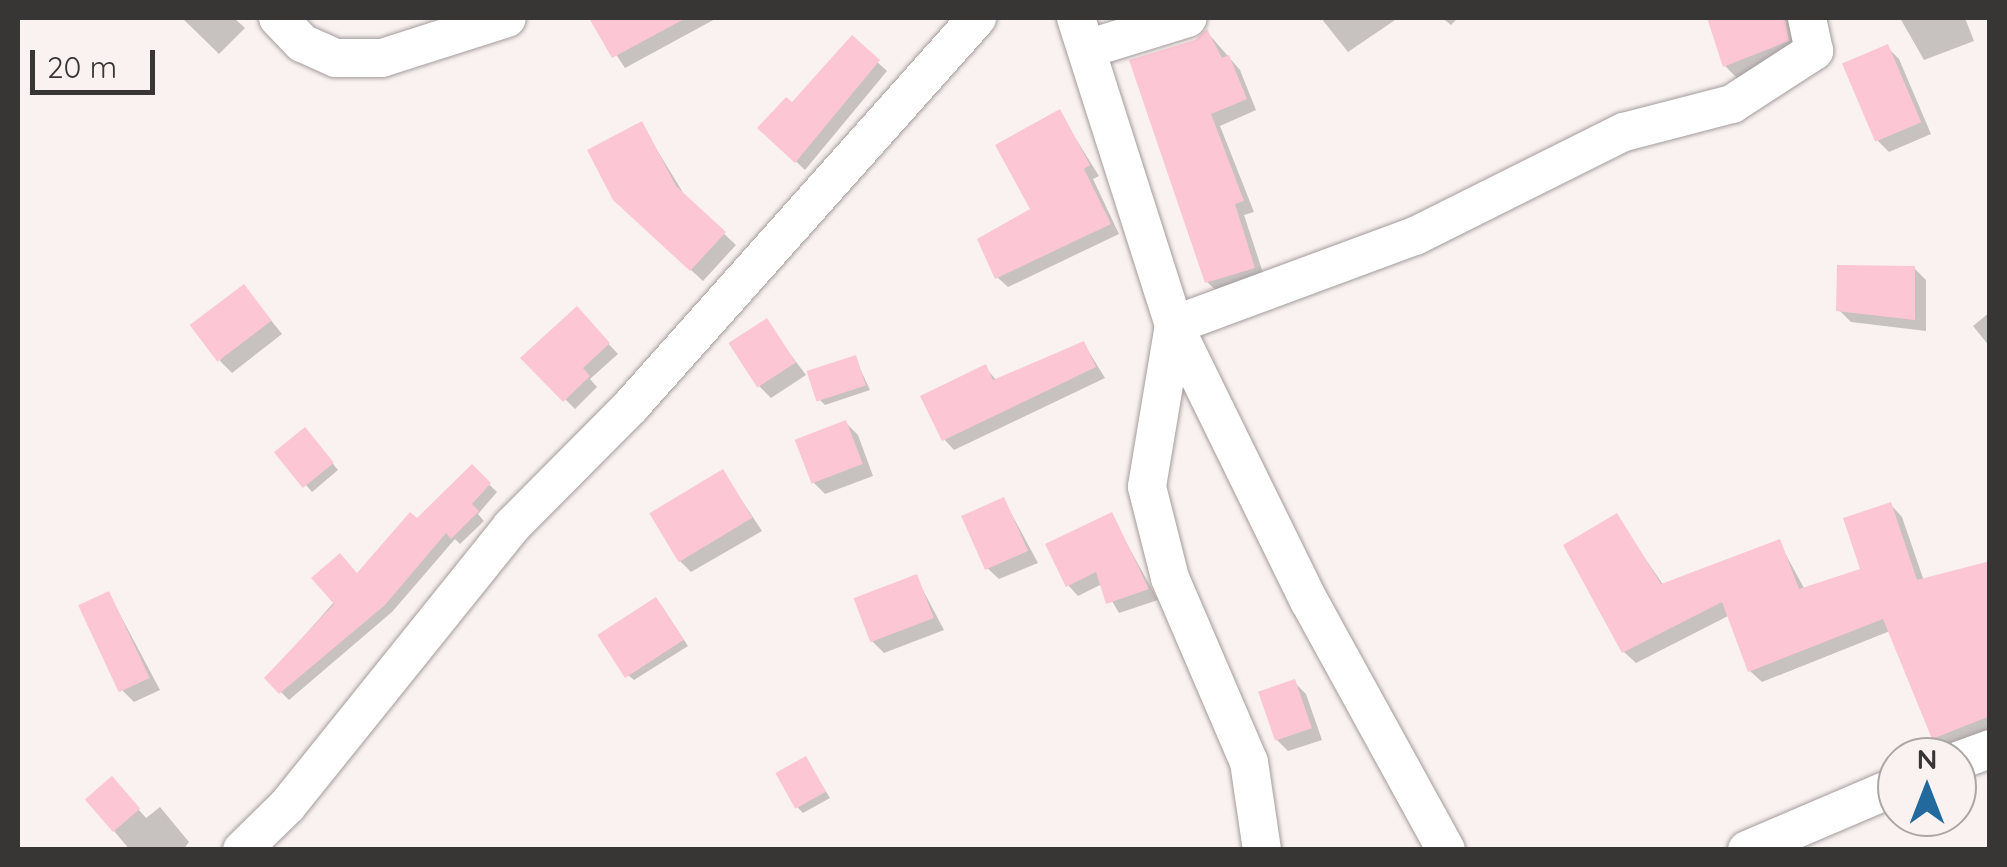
<!DOCTYPE html>
<html>
<head>
<meta charset="utf-8">
<style>
	body { margin:0 }
	#map { position:relative; width:2007px; height:867px; overflow:hidden; background:#f9f2f0; font-family:Quicksand,sans-serif }
	div>[style] { position:absolute }
	.shadow>* { inset:0; background:#0003 }
	.building>* { inset:0; background:#fdc6d5; transform-origin:0 0 }
	.roads { filter:drop-shadow(0 0 2px #a39c9b) drop-shadow(0 0 2px #a39c9b) }
	.street>* { height:38px; margin:-19px; padding:0 19px; transform-origin:19px; border-radius:19px; background:#fff }
	span { translate:-50% -50%; white-space:nowrap; text-align:center; line-height:1.15; -webkit-text-stroke:8px #f9f2f0; paint-order:stroke }
	.frame { position:absolute; inset:0; border:20px solid #383535; pointer-events:none }
	.north { position:absolute; left:1877px; top:737px; width:100px; height:100px; box-sizing:border-box; background:#f9f2f0; border:2px solid #aca6a5; border-radius:50%; rotate:0deg; font-size:28px; font-weight:700; line-height:40px; text-align:center; color:#383535 }
	.north::after { content:''; display:block; margin:auto; width:35px; height:45px; background:#22699d; clip-path:polygon(50% 0,100% 100%,50% 72%,0 100%) }
	.scale { position:absolute; left:30px; top:50px; width:125px; height:45px; box-sizing:border-box; border:5px solid #383535; border-top:0; padding-left:12px; font-size:30px; line-height:35px; white-space:nowrap; color:#383535; -webkit-text-stroke:8px #f9f2f0; paint-order:stroke }
</style>
</head>
<body>
<div id="map">
	<div class="shadow">
		<i style="clip-path:polygon(182px 18px,234px 18px,245px 28px,219px 54px)"></i>
		<i style="clip-path:polygon(592px 18px,717px 18px,625px 68px)"></i>
		<i style="clip-path:polygon(1321px 18px,1398px 18px,1348px 52px)"></i>
		<i style="clip-path:polygon(1442px 18px,1458px 18px,1451px 25px)"></i>
		<i style="clip-path:polygon(1710px 18px,1801px 18px,1800px 52px,1737px 78px,1725px 66px)"></i>
		<i style="clip-path:polygon(1900px 18px,1965px 18px,1974px 41px,1924px 60px)"></i>
		<i style="clip-path:polygon(1207px 32px,1240px 70px,1256px 110px,1220px 126px,1254px 212px,1244px 215px,1265px 279px,1219px 293px,1207px 282px)"></i>
		<i style="clip-path:polygon(852px 39px,887px 71px,805px 170px,761px 128px,792px 106px)"></i>
		<i style="clip-path:polygon(1887px 47px,1899px 59px,1931px 134px,1889px 152px,1877px 140px)"></i>
		<i style="clip-path:polygon(1059px 112px,1099px 176px,1093px 179px,1119px 234px,1008px 287px,997px 277px,1034px 210px)"></i>
		<i style="clip-path:polygon(641px 124px,687px 199px,736px 245px,703px 281px,628px 212px)"></i>
		<i style="clip-path:polygon(1914px 268px,1926px 280px,1926px 331px,1851px 322px,1839px 310px)"></i>
		<i style="clip-path:polygon(244px 287px,282px 334px,232px 373px,220px 361px)"></i>
		<i style="clip-path:polygon(577px 310px,618px 354px,590px 379px,597px 387px,575px 409px,524px 358px)"></i>
		<i style="clip-path:polygon(1990px 312px,1990px 347px,1973px 326px)"></i>
		<i style="clip-path:polygon(766px 322px,806px 375px,771px 398px,759px 386px)"></i>
		<i style="clip-path:polygon(1084px 344px,1105px 378px,954px 450px,944px 439px,985px 367px,997px 381px)"></i>
		<i style="clip-path:polygon(855px 358px,870px 390px,825px 405px,819px 399px)"></i>
		<i style="clip-path:polygon(846px 423px,858px 435px,873px 476px,825px 494px,813px 482px)"></i>
		<i style="clip-path:polygon(310px 436px,338px 470px,312px 492px,278px 453px)"></i>
		<i style="clip-path:polygon(472px 468px,497px 492px,478px 514px,484px 521px,460px 544px,455px 539px,392px 612px,289px 700px,267px 678px,357px 576px)"></i>
		<i style="clip-path:polygon(723px 472px,762px 531px,691px 572px,679px 560px)"></i>
		<i style="clip-path:polygon(1004px 500px,1038px 563px,999px 579px,986px 567px)"></i>
		<i style="clip-path:polygon(1891px 505px,1902px 517px,1924px 581px,1990px 563px,1990px 732px,1945px 750px,1934px 738px,1890px 631px,1762px 682px,1750px 671px,1730px 615px,1636px 663px,1624px 652px,1616px 516px,1664px 586px,1779px 542px,1805px 590px,1863px 570px)"></i>
		<i style="clip-path:polygon(1111px 515px,1158px 600px,1119px 613px,1102px 584px,1078px 596px,1068px 585px)"></i>
		<i style="clip-path:polygon(916px 577px,944px 630px,884px 653px,872px 641px)"></i>
		<i style="clip-path:polygon(109px 594px,160px 690px,134px 702px,122px 690px)"></i>
		<i style="clip-path:polygon(661px 605px,688px 646px,634px 680px,628px 675px)"></i>
		<i style="clip-path:polygon(1294px 682px,1306px 694px,1322px 740px,1288px 751px,1276px 739px)"></i>
		<i style="clip-path:polygon(806px 759px,830px 798px,803px 813px,798px 808px)"></i>
		<i style="clip-path:polygon(112px 779px,146px 818px,160px 807px,189px 842px,183px 850px,130px 850px,88px 800px)"></i>
	</div>
	<div class="building">
		<i style="clip-path:polygon(589px 18px,686px 18px,612px 58px)"></i>
		<i style="clip-path:polygon(1707px 18px,1785px 18px,1789px 41px,1723px 67px)"></i>
		<i style="clip-path:polygon(1207px 29px,1222px 58px,1229px 55px,1247px 99px,1211px 114px,1244px 201px,1235px 204px,1255px 268px,1205px 283px,1129px 60px,1195px 40px)"></i>
		<i style="clip-path:polygon(852px 35px,880px 60px,795px 163px,757px 128px,786px 97px,792px 102px)"></i>
		<i style="left:1888px;top:44px;width:85px;height:50px;rotate:67deg"></i>
		<i style="clip-path:polygon(1060px 109px,1090px 165px,1084px 169px,1111px 224px,995px 279px,977px 239px,1030px 209px,995px 145px)"></i>
		<i style="clip-path:polygon(642px 121px,676px 186px,726px 232px,690px 271px,613px 200px,587px 150px)"></i>
		<i style="clip-path:polygon(1837px 265px,1915px 266px,1915px 320px,1836px 311px)"></i>
		<i style="left:244px;top:284px;width:46px;height:68px;rotate:53deg"></i>
		<i style="clip-path:polygon(577px 306px,610px 343px,583px 368px,590px 376px,563px 402px,520px 358px)"></i>
		<i style="left:767px;top:318px;width:53px;height:46px;rotate:57deg"></i>
		<i style="clip-path:polygon(1084px 341px,1096px 367px,942px 441px,920px 396px,986px 364px,993px 380px)"></i>
		<i style="left:856px;top:355px;width:32px;height:52px;rotate:72deg"></i>
		<i style="left:846px;top:420px;width:47px;height:55px;rotate:69deg"></i>
		<i style="left:305px;top:427px;width:46px;height:40px;rotate:51deg"></i>
		<i style="clip-path:polygon(472px 464px,491px 483px,472px 504px,479px 511px,451px 539px,446px 533px,385px 605px,279px 694px,264px 678px,334px 604px,311px 578px,340px 553px,357px 573px,410px 512px,417px 518px)"></i>
		<i style="left:723px;top:469px;width:57px;height:86px;rotate:59deg"></i>
		<i style="left:1004px;top:497px;width:59px;height:47px;rotate:66deg"></i>
		<i style="clip-path:polygon(1891px 502px,1917px 580px,1990px 561px,1990px 716px,1932px 739px,1883px 619px,1748px 672px,1722px 602px,1622px 653px,1563px 545px,1617px 513px,1661px 584px,1780px 539px,1799px 589px,1860px 569px,1843px 518px)"></i>
		<i style="clip-path:polygon(1112px 512px,1149px 589px,1106px 604px,1096px 572px,1066px 587px,1045px 544px)"></i>
		<i style="left:917px;top:574px;width:47px;height:68px;rotate:69deg"></i>
		<i style="left:109px;top:591px;width:96px;height:34px;rotate:65deg"></i>
		<i style="left:656px;top:597px;width:51px;height:70px;rotate:57deg"></i>
		<i style="left:1295px;top:679px;width:52px;height:39px;rotate:71deg"></i>
		<i style="left:806px;top:756px;width:41px;height:35px;rotate:61deg"></i>
		<i style="left:112px;top:776px;width:43px;height:36px;rotate:49deg"></i>
	</div>
	<div class="roads">
		<div class="street">
			<i style="left:278px;top:18px;width:35px;rotate:46deg"></i>
			<i style="left:302px;top:43px;width:37px;rotate:24deg"></i>
			<i style="left:336px;top:58px;width:46px"></i>
			<i style="left:382px;top:58px;width:131px;rotate:-17.7deg"></i>
			<i style="left:1076px;top:18px;width:322px;rotate:72.3deg"></i>
			<i style="left:1174px;top:325px;width:164px;rotate:99.5deg"></i>
			<i style="left:1147px;top:487px;width:94px;rotate:75.8deg"></i>
			<i style="left:1170px;top:578px;width:200px;rotate:66.8deg"></i>
			<i style="left:1249px;top:762px;width:89px;rotate:81.6deg"></i>
			<i style="left:1090px;top:48px;width:102px;rotate:-17deg"></i>
			<i style="left:1957px;top:761px;width:35px;rotate:-20deg"></i>
			<i style="left:242px;top:850px;width:63px;rotate:-44.4deg"></i>
			<i style="left:287px;top:806px;width:358px;rotate:-51.2deg"></i>
			<i style="left:511px;top:527px;width:170px;rotate:-45.2deg"></i>
			<i style="left:631px;top:406px;width:520px;rotate:-48.27deg"></i>
			<i style="left:1446px;top:850px;width:284px;rotate:-118.8deg"></i>
			<i style="left:1309px;top:601px;width:307px;rotate:-116.1deg"></i>
			<i style="left:1174px;top:325px;width:257px;rotate:-20.3deg"></i>
			<i style="left:1415px;top:236px;width:233px;rotate:-26.5deg"></i>
			<i style="left:1624px;top:132px;width:112px;rotate:-14.5deg"></i>
			<i style="left:1732px;top:104px;width:98px;rotate:-32.9deg"></i>
			<i style="left:1814px;top:51px;width:34px;rotate:-102deg"></i>
			<i style="left:1747px;top:850px;width:163px;rotate:-23.1deg"></i>
		</div>
	</div>
	<div class="frame"></div>
	<div class="north">N</div>
	<div class="scale">20 m</div>
</div>
</body>
</html>
